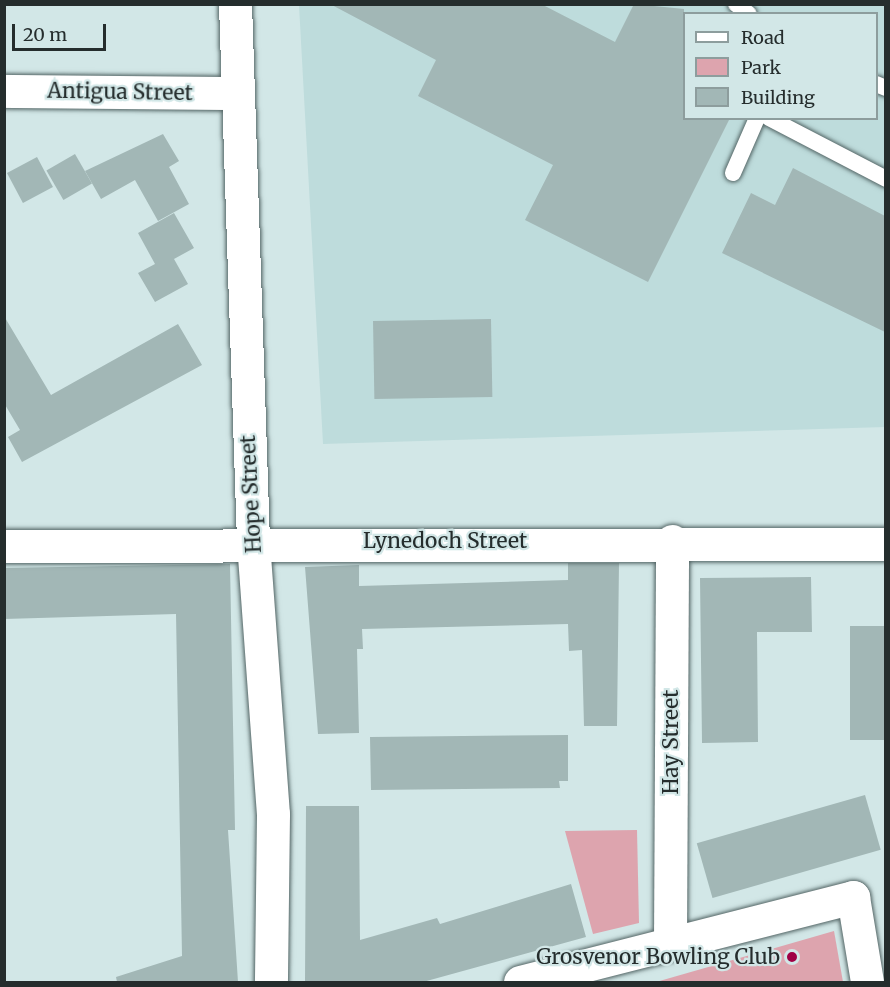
<!DOCTYPE html>
<html>
<head>
<meta charset="utf-8">
<style>
	body { margin:0 }
	#map { position:relative; width:890px; height:987px; overflow:hidden; background:#d2e7e7; font-family:Merriweather,serif }
	div>[style] { position:absolute }
	.built>* { inset:0; background:#bedcdc }
	.green>* { inset:0; background:#dda4ae }
	.building>* { inset:0; background:#a2b7b6; transform-origin:0 0 }
	.roads { filter:drop-shadow(0 0 2px #536565) drop-shadow(0 0 2px #536565) }
	.service>* { height:16px; margin:-8px; padding:0 8px; transform-origin:8px; border-radius:8px; background:#fff }
	.minor>* { height:33px; margin:-16.5px; padding:0 16.5px; transform-origin:16.5px; border-radius:16.5px; background:#fff }
	.dots>* { width:16px; height:16px; translate:-50% -50%; box-sizing:border-box; border:3px solid #d2e7e7; border-radius:50% }
	span { translate:-50% -50%; white-space:nowrap; text-align:center; line-height:1.15; -webkit-text-stroke:4.5px #d2e7e7; paint-order:stroke }
	.street-label { font-size:21px; color:#252d2d }
	.poi-label { font-size:21px; color:#252d2d }
	.right { translate:-100% -50%; text-align:right }
	.frame { position:absolute; inset:0; border:6px solid #252d2d; pointer-events:none }
	.legend { position:absolute; left:683px; top:12px; width:195px; height:108px; box-sizing:border-box; background:#d2e7e7; border:2px solid #8d9d9d; margin:0; padding:8px 10px; list-style:none; font-size:18px; color:#252d2d }
	.legend li { display:flex; align-items:center; gap:12px; height:30px }
	.legend b { width:30px; border:2px solid #8d9d9d }
	.scale { position:absolute; left:12px; top:24px; width:94px; height:27px; box-sizing:border-box; border:3px solid #252d2d; border-top:0; padding-left:8px; font-size:18px; line-height:21px; white-space:nowrap; color:#252d2d; -webkit-text-stroke:4px #d2e7e7; paint-order:stroke }
</style>
</head>
<body>
<div id="map">
	<div class="built">
		<i style="clip-path:polygon(evenodd,299px 5px,885px 5px,885px 427px,323px 444px,299px 5px,684px 14px,876px 14px,876px 118px,684px 118px,684px 14px)"></i>
	</div>
	<div class="green">
		<i style="clip-path:polygon(637px 830px,639px 923px,593px 934px,565px 831px)"></i>
		<i style="clip-path:polygon(834px 931px,843px 982px,656px 982px)"></i>
	</div>
	<div class="building">
		<i style="clip-path:polygon(330px 4px,541px 4px,615px 42px,634px 4px,684px 9px,684px 118px,730px 118px,648px 282px,525px 220px,553px 165px,418px 96px,436px 60px)"></i>
		<i style="clip-path:polygon(163px 134px,179px 161px,169px 167px,189px 204px,158px 221px,135px 180px,101px 199px,85px 171px)"></i>
		<i style="left:75px;top:154px;width:34px;height:33px;rotate:60deg"></i>
		<i style="left:37px;top:157px;width:34px;height:34px;rotate:62deg"></i>
		<i style="clip-path:polygon(793px 168px,885px 216px,885px 332px,722px 253px,751px 193px,775px 205px)"></i>
		<i style="clip-path:polygon(174px 213px,194px 248px,174px 259px,188px 284px,155px 302px,138px 273px,155px 264px,138px 233px)"></i>
		<i style="clip-path:polygon(4px 316px,51px 395px,178px 324px,202px 365px,22px 462px,8px 437px,20px 430px,4px 403px)"></i>
		<i style="left:491px;top:319px;width:78px;height:118px;rotate:89deg"></i>
		<i style="clip-path:polygon(568px 563px,619px 563px,617px 726px,584px 726px,582px 650px,569px 651px,568px 624px,362px 629px,363px 649px,357px 649px,359px 733px,318px 734px,305px 567px,359px 565px,359px 586px,568px 580px)"></i>
		<i style="clip-path:polygon(230px 564px,235px 830px,228px 830px,238px 982px,117px 982px,116px 977px,182px 956px,176px 614px,4px 619px,4px 568px)"></i>
		<i style="clip-path:polygon(811px 577px,812px 632px,757px 632px,758px 742px,702px 743px,700px 578px)"></i>
		<i style="left:850px;top:626px;width:35px;height:114px"></i>
		<i style="clip-path:polygon(568px 735px,568px 781px,559px 781px,560px 788px,371px 790px,370px 737px)"></i>
		<i style="left:865px;top:795px;width:57px;height:175px;rotate:74deg"></i>
		<i style="clip-path:polygon(306px 806px,359px 806px,360px 940px,437px 918px,440px 924px,571px 884px,586px 937px,423px 982px,305px 982px)"></i>
	</div>
	<div class="roads">
		<div class="service">
			<i style="left:736px;top:4px;width:16px;rotate:38deg"></i>
			<i style="left:876px;top:84px;width:11px;rotate:22deg"></i>
			<i style="left:769px;top:118px;width:132px;rotate:27.5deg"></i>
			<i style="left:733px;top:173px;width:60px;rotate:-66.4deg"></i>
		</div>
		<div class="minor">
			<i style="left:235px;top:4px;width:538px;rotate:88.08deg"></i>
			<i style="left:253px;top:542px;width:273px;rotate:85.8deg"></i>
			<i style="left:273px;top:814px;width:168px;rotate:90.7deg"></i>
			<i style="left:4px;top:91px;width:231px;rotate:0.5deg"></i>
			<i style="left:4px;top:546px;width:882px;rotate:-0.13deg"></i>
			<i style="left:670px;top:944px;width:403px;rotate:-89.7deg"></i>
			<i style="left:520px;top:982px;width:344px;rotate:-14.3deg"></i>
			<i style="left:853px;top:897px;width:86px;rotate:80.6deg"></i>
		</div>
	</div>
	<div class="dots">
		<i style="left:792px;top:957px;background:#9f0145"></i>
	</div>
	<div class="street-label">
		<span style="left:120px;top:92px;rotate:1deg">Antigua Street</span>
		<span style="left:251px;top:494px;rotate:-93deg">Hope Street</span>
		<span style="left:445px;top:541px">Lynedoch Street</span>
		<span style="left:671px;top:742px;rotate:-90deg">Hay Street</span>
	</div>
	<div class="poi-label">
		<span class="right" style="left:780px;top:957px">Grosvenor Bowling Club</span>
	</div>
	<div class="frame"></div>
	<ul class="legend">
	<li><b style="height:8px;background:#fff"></b>Road</li>
	<li><b style="height:16px;background:#dda4ae"></b>Park</li>
	<li><b style="height:16px;background:#a2b7b6"></b>Building</li>
	</ul>
	<div class="scale">20 m</div>
</div>
</body>
</html>
